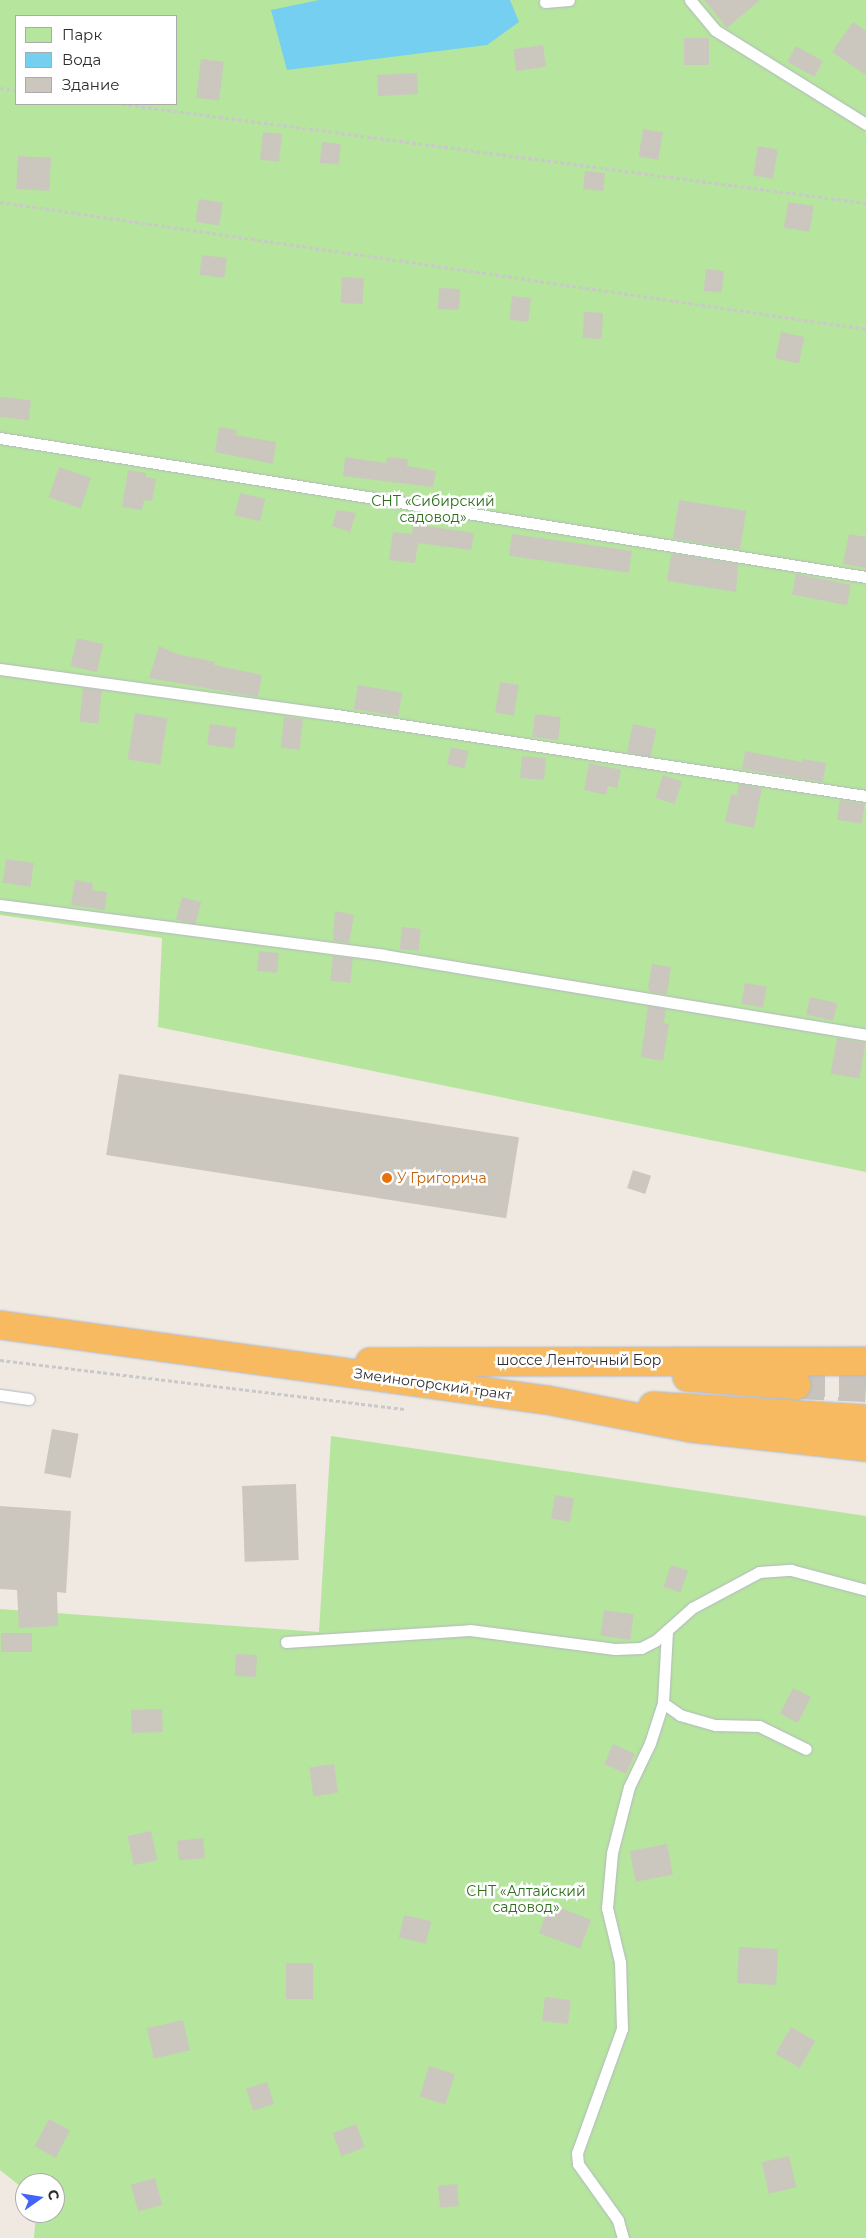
<!DOCTYPE html>
<html>
<head>
<meta charset="utf-8">
<style>
	body { margin:0 }
	#map { position:relative; width:866px; height:2238px; overflow:hidden; background:#efe9e1; font-family:Montserrat,sans-serif }
	div>[style] { position:absolute }
	.green>* { inset:0; background:#b6e59e }
	.water>* { inset:0; background:#75cff0 }
	.building>* { inset:0; background:#cbc7bf; transform-origin:0 0 }
	.trunk-tunnel>* { height:28px; margin-top:-14px; transform-origin:0; background:repeating-linear-gradient(90deg,#c8c4bd 0 28px,transparent 0 42px) }
	.path>* { height:3px; margin-top:-1.5px; transform-origin:0; background:repeating-linear-gradient(90deg,#c9c9c9 0 4px,transparent 0 6.5px) }
	.roads { filter:drop-shadow(0 0 1px #b4b7c1) drop-shadow(0 0 1px #b4b7c1) }
	.service>* { height:11px; margin:-5.5px; padding:0 5.5px; transform-origin:5.5px; border-radius:5.5px; background:#fff }
	.trunk>* { height:28px; margin:-14px; padding:0 14px; transform-origin:14px; border-radius:14px; background:#f8ba60 }
	.dots>* { width:14px; height:14px; translate:-50% -50%; box-sizing:border-box; border:2px solid #fff; border-radius:50% }
	span { translate:-50% -50%; white-space:nowrap; text-align:center; line-height:1.15; -webkit-text-stroke:5px #fff; paint-order:stroke }
	.park-label { font-size:14px; color:#2c6e1b }
	.food-label { font-size:14px; color:#c56008 }
	.left { translate:0 -50%; text-align:left }
	.street-label { font-size:14px; color:#2e2e2e }
	.legend { position:absolute; left:15px; top:15px; width:162px; height:90px; box-sizing:border-box; background:#fff; border:1px solid #ababab; margin:0; padding:6px 9px; list-style:none; font-size:15px; color:#2e2e2e }
	.legend li { display:flex; align-items:center; gap:10px; height:25px }
	.legend b { width:25px; border:1px solid #ababab }
	.north { position:absolute; left:15px; top:2173px; width:50px; height:50px; box-sizing:border-box; background:#fff; border:1px solid #ababab; border-radius:50%; rotate:77deg; font-size:14px; font-weight:700; line-height:20px; text-align:center; color:#2e2e2e }
	.north::after { content:''; display:block; margin:auto; width:18px; height:22px; background:#4264fb; clip-path:polygon(50% 0,100% 100%,50% 72%,0 100%) }
</style>
</head>
<body>
<div id="map">
	<div class="green">
		<i style="clip-path:polygon(evenodd,0 0,866px 0,866px 1172px,158px 1027px,162px 938px,0 915px,0 0,16px 16px,176px 16px,176px 104px,16px 104px,16px 16px)"></i>
		<i style="clip-path:polygon(331px 1436px,866px 1516px,866px 2238px,34px 2238px,36px 2213px,55px 2213px,55px 2183px,25px 2183px,25px 2190px,0 2170px,0 1609px,319px 1632px)"></i>
	</div>
	<div class="water">
		<i style="clip-path:polygon(319px 0,510px 0,519px 22px,487px 45px,287px 70px,271px 10px)"></i>
	</div>
	<div class="building">
		<i style="clip-path:polygon(704px 0,760px 0,727px 28px)"></i>
		<i style="clip-path:polygon(853px 22px,866px 31px,866px 75px,832px 52px)"></i>
		<i style="left:684px;top:38px;width:25px;height:27px"></i>
		<i style="left:543px;top:45px;width:22px;height:30px;rotate:82deg"></i>
		<i style="left:796px;top:46px;width:31px;height:18px;rotate:29deg"></i>
		<i style="left:201px;top:59px;width:23px;height:39px;rotate:7deg"></i>
		<i style="left:417px;top:73px;width:21px;height:40px;rotate:87deg"></i>
		<i style="left:643px;top:129px;width:20px;height:28px;rotate:9deg"></i>
		<i style="left:263px;top:132px;width:19px;height:28px;rotate:6deg"></i>
		<i style="left:322px;top:142px;width:19px;height:21px;rotate:6deg"></i>
		<i style="left:758px;top:146px;width:20px;height:30px;rotate:9deg"></i>
		<i style="left:18px;top:156px;width:33px;height:33px;rotate:3deg"></i>
		<i style="left:585px;top:171px;width:20px;height:18px;rotate:6deg"></i>
		<i style="left:199px;top:199px;width:24px;height:23px;rotate:9deg"></i>
		<i style="left:788px;top:202px;width:26px;height:26px;rotate:9deg"></i>
		<i style="left:202px;top:255px;width:25px;height:20px;rotate:7deg"></i>
		<i style="left:706px;top:269px;width:18px;height:22px;rotate:6deg"></i>
		<i style="left:342px;top:277px;width:22px;height:26px;rotate:3deg"></i>
		<i style="left:439px;top:288px;width:21px;height:21px;rotate:3deg"></i>
		<i style="left:512px;top:296px;width:19px;height:24px;rotate:6deg"></i>
		<i style="left:584px;top:312px;width:19px;height:26px;rotate:3deg"></i>
		<i style="left:781px;top:332px;width:24px;height:27px;rotate:12deg"></i>
		<i style="left:0;top:397px;width:31px;height:20px;rotate:6deg"></i>
		<i style="clip-path:polygon(219px 427px,237px 430px,236px 435px,276px 442px,273px 464px,215px 452px)"></i>
		<i style="clip-path:polygon(345px 457px,386px 463px,387px 457px,408px 459px,407px 466px,436px 471px,433px 487px,343px 476px)"></i>
		<i style="left:59px;top:467px;width:34px;height:32px;rotate:19deg"></i>
		<i style="clip-path:polygon(128px 470px,146px 473px,146px 477px,156px 479px,152px 501px,144px 500px,142px 510px,122px 507px)"></i>
		<i style="left:240px;top:493px;width:26px;height:23px;rotate:13deg"></i>
		<i style="left:679px;top:500px;width:68px;height:39px;rotate:9deg"></i>
		<i style="clip-path:polygon(337px 510px,356px 513px,350px 532px,332px 526px)"></i>
		<i style="clip-path:polygon(413px 524px,474px 533px,471px 550px,418px 543px,415px 563px,389px 560px,393px 532px,412px 534px)"></i>
		<i style="left:512px;top:534px;width:121px;height:22px;rotate:8deg"></i>
		<i style="clip-path:polygon(849px 534px,866px 537px,866px 568px,843px 564px)"></i>
		<i style="clip-path:polygon(675px 554px,738px 564px,736px 592px,667px 581px,671px 555px)"></i>
		<i style="left:796px;top:574px;width:56px;height:21px;rotate:11deg"></i>
		<i style="left:77px;top:638px;width:27px;height:29px;rotate:13deg"></i>
		<i style="clip-path:polygon(159px 646px,177px 654px,215px 662px,214px 665px,262px 675px,258px 697px,149px 678px)"></i>
		<i style="left:500px;top:682px;width:19px;height:31px;rotate:9deg"></i>
		<i style="left:358px;top:685px;width:45px;height:24px;rotate:10deg"></i>
		<i style="left:83px;top:688px;width:19px;height:34px;rotate:6deg"></i>
		<i style="left:135px;top:713px;width:33px;height:47px;rotate:9deg"></i>
		<i style="left:535px;top:714px;width:26px;height:23px;rotate:7deg"></i>
		<i style="left:284px;top:717px;width:19px;height:31px;rotate:6deg"></i>
		<i style="left:210px;top:724px;width:27px;height:21px;rotate:8deg"></i>
		<i style="left:633px;top:724px;width:24px;height:29px;rotate:12deg"></i>
		<i style="left:451px;top:747px;width:18px;height:18px;rotate:13deg"></i>
		<i style="clip-path:polygon(745px 751px,802px 762px,802px 759px,826px 763px,823px 782px,742px 769px)"></i>
		<i style="left:522px;top:756px;width:24px;height:22px;rotate:5deg"></i>
		<i style="clip-path:polygon(589px 763px,621px 770px,617px 788px,608px 786px,606px 795px,584px 790px)"></i>
		<i style="left:663px;top:775px;width:20px;height:24px;rotate:18deg"></i>
		<i style="clip-path:polygon(739px 784px,762px 788px,754px 828px,725px 822px,731px 794px,737px 795px)"></i>
		<i style="left:840px;top:800px;width:25px;height:20px;rotate:9deg"></i>
		<i style="left:6px;top:859px;width:28px;height:24px;rotate:8deg"></i>
		<i style="clip-path:polygon(75px 880px,93px 883px,92px 890px,107px 892px,105px 910px,71px 905px)"></i>
		<i style="left:182px;top:897px;width:20px;height:23px;rotate:15deg"></i>
		<i style="clip-path:polygon(335px 911px,354px 915px,349px 943px,333px 941px)"></i>
		<i style="left:402px;top:927px;width:19px;height:22px;rotate:6deg"></i>
		<i style="left:259px;top:951px;width:20px;height:20px;rotate:6deg"></i>
		<i style="left:333px;top:956px;width:20px;height:25px;rotate:6deg"></i>
		<i style="clip-path:polygon(652px 964px,671px 967px,667px 994px,650px 992px,648px 987px)"></i>
		<i style="left:745px;top:983px;width:22px;height:21px;rotate:10deg"></i>
		<i style="left:810px;top:997px;width:28px;height:18px;rotate:13deg"></i>
		<i style="clip-path:polygon(648px 1006px,666px 1009px,664px 1023px,669px 1024px,663px 1061px,641px 1057px)"></i>
		<i style="left:837px;top:1038px;width:29px;height:36px;rotate:10deg"></i>
		<i style="left:119px;top:1074px;width:405px;height:82px;rotate:9deg"></i>
		<i style="left:633px;top:1170px;width:19px;height:19px;rotate:18deg"></i>
		<i style="left:52px;top:1429px;width:27px;height:45px;rotate:10deg"></i>
		<i style="left:296px;top:1484px;width:76px;height:54px;rotate:88deg"></i>
		<i style="left:555px;top:1495px;width:19px;height:24px;rotate:9deg"></i>
		<i style="clip-path:polygon(0 1506px,71px 1511px,66px 1593px,57px 1592px,58px 1626px,19px 1628px,17px 1590px,0 1589px)"></i>
		<i style="left:671px;top:1565px;width:18px;height:23px;rotate:19deg"></i>
		<i style="left:604px;top:1610px;width:30px;height:26px;rotate:8deg"></i>
		<i style="left:32px;top:1633px;width:19px;height:31px;rotate:90deg"></i>
		<i style="left:236px;top:1654px;width:21px;height:22px;rotate:3deg"></i>
		<i style="left:793px;top:1688px;width:20px;height:29px;rotate:27deg"></i>
		<i style="left:162px;top:1709px;width:23px;height:31px;rotate:88deg"></i>
		<i style="left:613px;top:1744px;width:24px;height:22px;rotate:24deg"></i>
		<i style="left:334px;top:1764px;width:29px;height:25px;rotate:82deg"></i>
		<i style="left:151px;top:1831px;width:30px;height:24px;rotate:78deg"></i>
		<i style="left:203px;top:1838px;width:20px;height:26px;rotate:84deg"></i>
		<i style="left:667px;top:1844px;width:31px;height:38px;rotate:79deg"></i>
		<i style="left:550px;top:1904px;width:44px;height:31px;rotate:21deg"></i>
		<i style="left:404px;top:1915px;width:28px;height:23px;rotate:13deg"></i>
		<i style="left:739px;top:1947px;width:39px;height:36px;rotate:3deg"></i>
		<i style="left:286px;top:1963px;width:27px;height:36px"></i>
		<i style="left:545px;top:1997px;width:26px;height:24px;rotate:7deg"></i>
		<i style="left:183px;top:2020px;width:31px;height:37px;rotate:77deg"></i>
		<i style="left:791px;top:2027px;width:28px;height:31px;rotate:30deg"></i>
		<i style="left:429px;top:2066px;width:27px;height:32px;rotate:17deg"></i>
		<i style="left:267px;top:2082px;width:23px;height:22px;rotate:72deg"></i>
		<i style="left:49px;top:2119px;width:24px;height:31px;rotate:28deg"></i>
		<i style="left:356px;top:2124px;width:25px;height:25px;rotate:69deg"></i>
		<i style="left:789px;top:2156px;width:32px;height:28px;rotate:77deg"></i>
		<i style="left:155px;top:2178px;width:28px;height:25px;rotate:75deg"></i>
		<i style="left:457px;top:2184px;width:22px;height:19px;rotate:85deg"></i>
	</div>
	<div class="trunk-tunnel">
		<i style="left:797px;top:1385px;width:69px;rotate:2.5deg"></i>
	</div>
	<div class="path">
		<i style="left:0;top:88px;width:16px;rotate:7deg"></i>
		<i style="left:122px;top:104px;width:751px;rotate:7.58deg"></i>
		<i style="left:0;top:202px;width:875px;rotate:8.34deg"></i>
		<i style="left:0;top:1360px;width:407px;rotate:6.9deg"></i>
	</div>
	<div class="roads">
		<div class="service">
			<i style="left:690px;top:0;width:39px;rotate:50deg"></i>
			<i style="left:715px;top:30px;width:178px;rotate:31.9deg"></i>
			<i style="left:545px;top:2px;width:24px;rotate:-5deg"></i>
			<i style="left:0;top:438px;width:877px;rotate:9.12deg"></i>
			<i style="left:0;top:669px;width:333px;rotate:7.8deg"></i>
			<i style="left:330px;top:714px;width:542px;rotate:8.7deg"></i>
			<i style="left:0;top:905px;width:387px;rotate:7.4deg"></i>
			<i style="left:384px;top:955px;width:489px;rotate:9.4deg"></i>
			<i style="left:0;top:1395px;width:29px;rotate:8deg"></i>
			<i style="left:286px;top:1642px;width:184px;rotate:-3.7deg"></i>
			<i style="left:470px;top:1630px;width:146px;rotate:7.5deg"></i>
			<i style="left:615px;top:1649px;width:26px;rotate:-2deg"></i>
			<i style="left:641px;top:1648px;width:16px;rotate:-27deg"></i>
			<i style="left:655px;top:1641px;width:50px;rotate:-41.7deg"></i>
			<i style="left:692px;top:1608px;width:76px;rotate:-28.2deg"></i>
			<i style="left:759px;top:1572px;width:32px;rotate:-4deg"></i>
			<i style="left:791px;top:1570px;width:78px;rotate:14.9deg"></i>
			<i style="left:663px;top:1703px;width:21px;rotate:35deg"></i>
			<i style="left:680px;top:1715px;width:37px;rotate:16deg"></i>
			<i style="left:716px;top:1725px;width:43px;rotate:1.3deg"></i>
			<i style="left:759px;top:1726px;width:52px;rotate:26.1deg"></i>
			<i style="left:623px;top:2238px;width:19px;rotate:-106deg"></i>
			<i style="left:618px;top:2220px;width:69px;rotate:-125.5deg"></i>
			<i style="left:578px;top:2164px;width:11px;rotate:-95deg"></i>
			<i style="left:577px;top:2153px;width:132px;rotate:-70.1deg"></i>
			<i style="left:622px;top:2029px;width:67px;rotate:-91.7deg"></i>
			<i style="left:620px;top:1962px;width:56px;rotate:-103.5deg"></i>
			<i style="left:607px;top:1908px;width:55px;rotate:-84.8deg"></i>
			<i style="left:612px;top:1853px;width:68px;rotate:-75.6deg"></i>
			<i style="left:629px;top:1787px;width:49px;rotate:-64.5deg"></i>
			<i style="left:650px;top:1743px;width:42px;rotate:-72deg"></i>
			<i style="left:663px;top:1703px;width:72px;rotate:-86.8deg"></i>
		</div>
		<div class="trunk">
			<i style="left:0;top:1325px;width:552px;rotate:7.81deg"></i>
			<i style="left:547px;top:1400px;width:147px;rotate:11deg"></i>
			<i style="left:691px;top:1428px;width:176px;rotate:6.2deg"></i>
			<i style="left:370px;top:1362px;width:496px;rotate:-0.1deg"></i>
			<i style="left:687px;top:1377px;width:110px;rotate:4.2deg"></i>
			<i style="left:653px;top:1406px;width:213px;rotate:3.5deg"></i>
		</div>
	</div>
	<div class="dots">
		<i style="left:387px;top:1178px;background:#e8710a"></i>
	</div>
	<div class="park-label">
		<span style="left:433px;top:509px">СНТ «Сибирский<br>садовод»</span>
		<span style="left:526px;top:1899px">СНТ «Алтайский<br>садовод»</span>
	</div>
	<div class="food-label">
		<span class="left" style="left:397px;top:1178px">У Григорича</span>
	</div>
	<div class="street-label">
		<span style="left:579px;top:1360px">шоссе Ленточный Бор</span>
		<span style="left:433px;top:1384px;rotate:8deg">Змеиногорский тракт</span>
	</div>
	<ul class="legend">
	<li><b style="height:14px;background:#b6e59e"></b>Парк</li>
	<li><b style="height:14px;background:#75cff0"></b>Вода</li>
	<li><b style="height:14px;background:#cbc7bf"></b>Здание</li>
	</ul>
	<div class="north">С</div>
</div>
</body>
</html>
